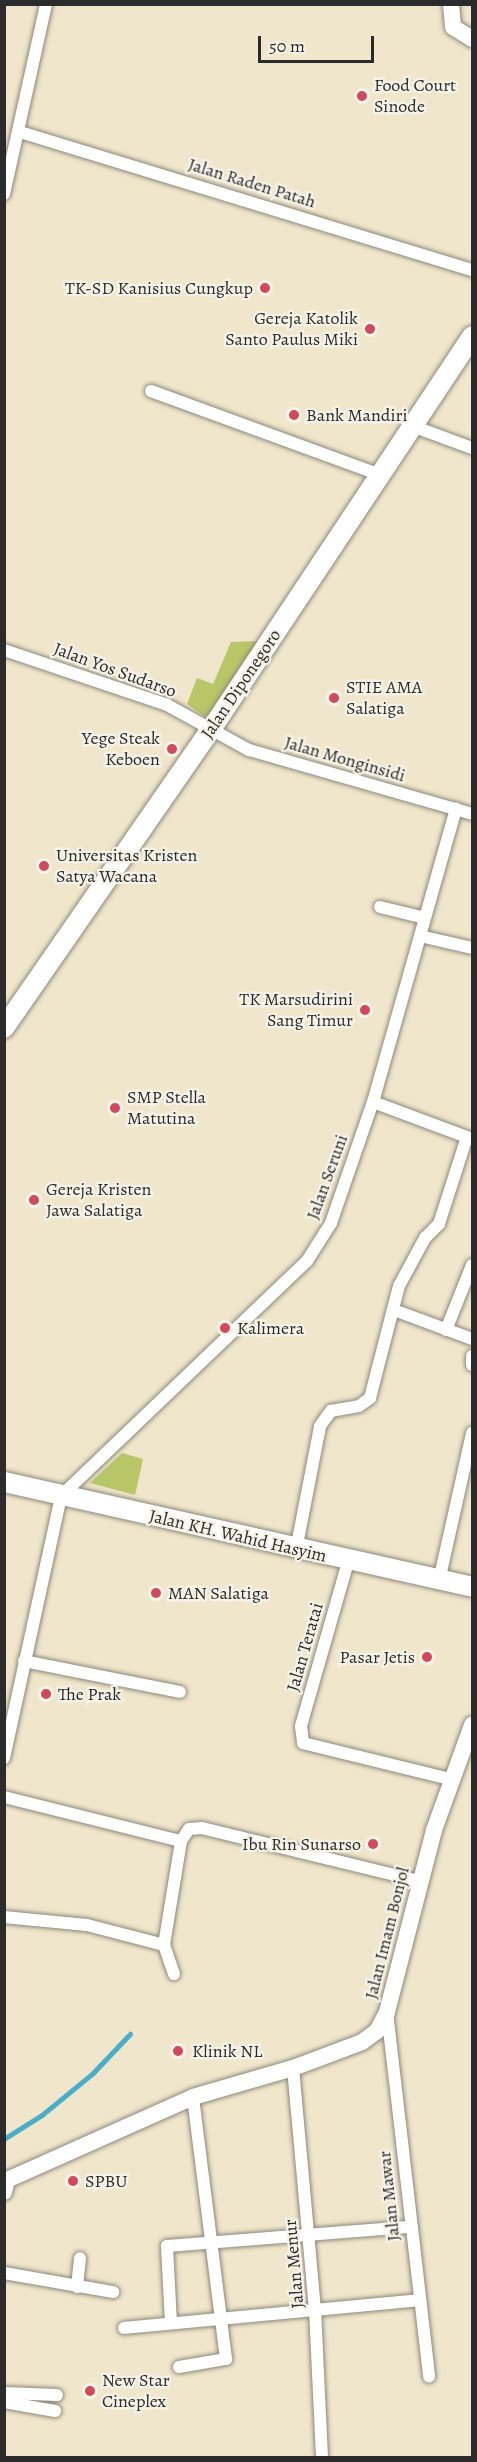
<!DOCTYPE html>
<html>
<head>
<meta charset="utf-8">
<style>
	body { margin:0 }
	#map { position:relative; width:477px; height:2462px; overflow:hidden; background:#f0e6cb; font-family:Alegreya,serif }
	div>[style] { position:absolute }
	.green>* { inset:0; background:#b9c668 }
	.stream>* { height:4.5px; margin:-2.25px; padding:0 2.25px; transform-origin:2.25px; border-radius:2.25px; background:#49afc8 }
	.roads { filter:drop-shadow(0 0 2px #8e887b) drop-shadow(0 0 2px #8e887b) }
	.street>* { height:12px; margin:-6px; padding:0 6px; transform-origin:6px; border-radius:6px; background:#fff }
	.secondary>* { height:16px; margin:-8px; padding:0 8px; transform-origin:8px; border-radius:8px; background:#fff }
	.primary>* { height:20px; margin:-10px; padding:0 10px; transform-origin:10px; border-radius:10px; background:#fff }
	.dots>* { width:16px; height:16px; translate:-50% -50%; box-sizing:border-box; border:3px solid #f7f3e8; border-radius:50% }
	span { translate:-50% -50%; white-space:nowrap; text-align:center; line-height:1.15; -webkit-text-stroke:4.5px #f7f3e8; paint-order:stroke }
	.poi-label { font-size:18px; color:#2b2b2b }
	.left { translate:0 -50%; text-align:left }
	.right { translate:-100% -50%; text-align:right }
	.street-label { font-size:18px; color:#2b2b2b }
	.frame { position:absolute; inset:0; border:6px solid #2b2b2b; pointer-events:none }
	.scale { position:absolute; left:258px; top:36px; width:116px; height:27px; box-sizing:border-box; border:3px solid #2b2b2b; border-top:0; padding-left:8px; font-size:18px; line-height:21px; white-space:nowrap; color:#2b2b2b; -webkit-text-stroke:4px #f7f3e8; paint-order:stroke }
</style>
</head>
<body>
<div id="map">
	<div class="green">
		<i style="clip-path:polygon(259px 641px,208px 719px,187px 704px,197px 678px,213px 684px,231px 642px)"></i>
		<i style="clip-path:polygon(122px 1453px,143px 1459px,135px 1495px,90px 1483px)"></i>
	</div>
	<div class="stream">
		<i style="left:4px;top:2139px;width:45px;rotate:-32.3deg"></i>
		<i style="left:42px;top:2115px;width:65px;rotate:-39.4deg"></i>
		<i style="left:92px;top:2074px;width:55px;rotate:-46.5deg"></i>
	</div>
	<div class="roads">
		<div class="street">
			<i style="left:20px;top:132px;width:473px;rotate:17deg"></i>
			<i style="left:4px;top:194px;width:195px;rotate:-77.5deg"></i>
			<i style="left:151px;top:391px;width:244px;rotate:20.1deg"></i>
			<i style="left:415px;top:427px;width:61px;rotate:20.2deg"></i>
			<i style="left:4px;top:650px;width:172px;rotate:18.6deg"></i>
			<i style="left:167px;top:705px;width:94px;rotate:28.8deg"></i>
			<i style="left:249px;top:750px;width:232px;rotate:16deg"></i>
			<i style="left:380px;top:907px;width:46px;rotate:13.7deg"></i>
			<i style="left:420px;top:936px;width:53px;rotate:13deg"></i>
			<i style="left:373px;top:1102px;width:106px;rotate:20.5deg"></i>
			<i style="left:394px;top:1310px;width:83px;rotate:20.4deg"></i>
			<i style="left:446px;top:1330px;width:70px;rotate:-68.2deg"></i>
			<i style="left:472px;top:1356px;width:9px;rotate:90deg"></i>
			<i style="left:296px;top:1550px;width:126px;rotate:-79deg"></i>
			<i style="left:320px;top:1426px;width:19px;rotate:-54deg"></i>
			<i style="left:331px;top:1411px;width:28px;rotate:-10deg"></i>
			<i style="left:359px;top:1406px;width:14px;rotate:-36deg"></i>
			<i style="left:370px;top:1398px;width:116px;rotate:-75.5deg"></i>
			<i style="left:399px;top:1286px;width:55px;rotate:-61.6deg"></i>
			<i style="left:425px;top:1238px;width:20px;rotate:-45deg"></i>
			<i style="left:439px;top:1224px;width:91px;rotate:-72.2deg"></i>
			<i style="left:348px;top:1562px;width:171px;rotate:106deg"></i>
			<i style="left:301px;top:1726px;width:17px;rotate:83deg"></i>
			<i style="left:303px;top:1743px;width:151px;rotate:13.8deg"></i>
			<i style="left:439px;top:1581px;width:152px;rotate:-77.4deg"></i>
			<i style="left:24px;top:1661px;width:159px;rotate:11.2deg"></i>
			<i style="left:4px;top:1758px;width:268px;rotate:-77.7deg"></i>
			<i style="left:61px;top:1496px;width:340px;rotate:-43.7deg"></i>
			<i style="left:307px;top:1261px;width:45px;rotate:-57.7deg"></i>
			<i style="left:331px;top:1223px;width:128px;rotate:-70.9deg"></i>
			<i style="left:373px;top:1102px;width:305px;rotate:-74.2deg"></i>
			<i style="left:4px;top:1797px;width:182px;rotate:14deg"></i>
			<i style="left:4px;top:1917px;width:83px;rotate:5.5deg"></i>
			<i style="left:87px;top:1925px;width:80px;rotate:14.6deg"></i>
			<i style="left:174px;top:1974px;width:31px;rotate:-109deg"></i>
			<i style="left:164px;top:1945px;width:105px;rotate:-80.7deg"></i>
			<i style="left:181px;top:1841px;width:14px;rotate:-56deg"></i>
			<i style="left:189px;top:1829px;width:13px;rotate:-4deg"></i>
			<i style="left:202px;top:1828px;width:223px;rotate:13.7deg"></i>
			<i style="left:387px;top:2012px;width:367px;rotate:83.4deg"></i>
			<i style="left:293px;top:2068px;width:242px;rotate:84.8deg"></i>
			<i style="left:315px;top:2309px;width:149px;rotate:87.3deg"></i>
			<i style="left:4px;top:2273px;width:111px;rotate:9.9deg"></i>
			<i style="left:77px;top:2287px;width:29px;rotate:-84deg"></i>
			<i style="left:171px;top:2323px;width:77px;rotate:-93deg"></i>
			<i style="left:167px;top:2246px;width:245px;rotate:-4.5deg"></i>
			<i style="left:124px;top:2328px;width:295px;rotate:-5.4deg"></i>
			<i style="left:179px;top:2367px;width:48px;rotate:-9.7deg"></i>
			<i style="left:226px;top:2359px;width:264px;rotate:-97.2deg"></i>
			<i style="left:4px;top:2393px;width:53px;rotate:2.2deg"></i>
			<i style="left:4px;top:2402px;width:52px;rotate:10deg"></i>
		</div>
		<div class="secondary">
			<i style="left:451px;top:4px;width:23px;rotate:85deg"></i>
			<i style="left:453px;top:27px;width:22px;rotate:32deg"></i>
			<i style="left:4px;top:2192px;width:12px;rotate:-76deg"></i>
			<i style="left:7px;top:2180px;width:204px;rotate:-24deg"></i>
			<i style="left:193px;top:2097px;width:104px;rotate:-16.2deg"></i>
			<i style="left:293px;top:2068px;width:74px;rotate:-20.6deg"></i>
			<i style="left:362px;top:2042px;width:19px;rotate:-36deg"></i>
			<i style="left:377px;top:2031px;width:21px;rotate:-62deg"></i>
			<i style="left:387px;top:2012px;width:188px;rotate:-75.5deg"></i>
			<i style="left:434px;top:1830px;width:112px;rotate:-70.1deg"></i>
		</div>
		<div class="primary">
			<i style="left:4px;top:1028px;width:361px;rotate:-55.3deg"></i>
			<i style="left:210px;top:731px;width:474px;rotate:-56.4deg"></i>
			<i style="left:4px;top:1482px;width:480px;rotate:12.6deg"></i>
		</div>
	</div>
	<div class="dots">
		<i style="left:362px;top:96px;background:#d1495b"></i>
		<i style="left:265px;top:288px;background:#d1495b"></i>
		<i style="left:370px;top:329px;background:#d1495b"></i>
		<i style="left:294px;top:415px;background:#d1495b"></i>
		<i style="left:334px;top:698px;background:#d1495b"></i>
		<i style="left:172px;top:749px;background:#d1495b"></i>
		<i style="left:44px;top:866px;background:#d1495b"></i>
		<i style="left:365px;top:1010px;background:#d1495b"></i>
		<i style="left:115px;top:1108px;background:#d1495b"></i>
		<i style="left:34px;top:1200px;background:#d1495b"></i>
		<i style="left:225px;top:1328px;background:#d1495b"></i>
		<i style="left:156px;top:1593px;background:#d1495b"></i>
		<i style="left:427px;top:1657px;background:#d1495b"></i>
		<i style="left:46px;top:1694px;background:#d1495b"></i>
		<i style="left:373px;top:1844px;background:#d1495b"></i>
		<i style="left:178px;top:2051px;background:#d1495b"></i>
		<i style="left:73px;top:2181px;background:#d1495b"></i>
		<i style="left:90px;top:2391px;background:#d1495b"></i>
	</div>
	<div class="poi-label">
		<span class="left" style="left:374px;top:96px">Food Court<br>Sinode</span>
		<span class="right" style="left:253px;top:288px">TK-SD Kanisius Cungkup</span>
		<span class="right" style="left:358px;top:329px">Gereja Katolik<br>Santo Paulus Miki</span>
		<span class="left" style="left:306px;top:415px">Bank Mandiri</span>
		<span class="left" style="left:346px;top:698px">STIE AMA<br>Salatiga</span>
		<span class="right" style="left:160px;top:749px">Yege Steak<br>Keboen</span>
		<span class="left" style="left:56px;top:866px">Universitas Kristen<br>Satya Wacana</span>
		<span class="right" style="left:353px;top:1010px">TK Marsudirini<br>Sang Timur</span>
		<span class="left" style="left:127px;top:1108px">SMP Stella<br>Matutina</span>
		<span class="left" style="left:46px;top:1200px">Gereja Kristen<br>Jawa Salatiga</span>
		<span class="left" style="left:237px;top:1328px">Kalimera</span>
		<span class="left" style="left:168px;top:1593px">MAN Salatiga</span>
		<span class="right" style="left:415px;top:1657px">Pasar Jetis</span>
		<span class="left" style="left:58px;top:1694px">The Prak</span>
		<span class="right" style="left:361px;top:1844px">Ibu Rin Sunarso</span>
		<span class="left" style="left:192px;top:2051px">Klinik NL</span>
		<span class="left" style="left:85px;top:2181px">SPBU</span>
		<span class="left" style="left:102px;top:2391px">New Star<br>Cineplex</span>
	</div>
	<div class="street-label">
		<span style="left:252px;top:183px;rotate:17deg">Jalan Raden Patah</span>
		<span style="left:115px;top:670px;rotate:20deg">Jalan Yos Sudarso</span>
		<span style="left:241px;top:684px;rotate:-56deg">Jalan Diponegoro</span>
		<span style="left:345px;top:759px;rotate:16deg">Jalan Monginsidi</span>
		<span style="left:327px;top:1177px;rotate:-70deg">Jalan Seruni</span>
		<span style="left:238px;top:1536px;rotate:13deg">Jalan KH. Wahid Hasyim</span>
		<span style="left:305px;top:1647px;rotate:-74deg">Jalan Teratai</span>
		<span style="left:387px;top:1933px;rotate:-76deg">Jalan Imam Bonjol</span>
		<span style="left:389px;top:2196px;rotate:-96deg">Jalan Mawar</span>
		<span style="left:294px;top:2264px;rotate:-95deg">Jalan Menur</span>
	</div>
	<div class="frame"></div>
	<div class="scale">50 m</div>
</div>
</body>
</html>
